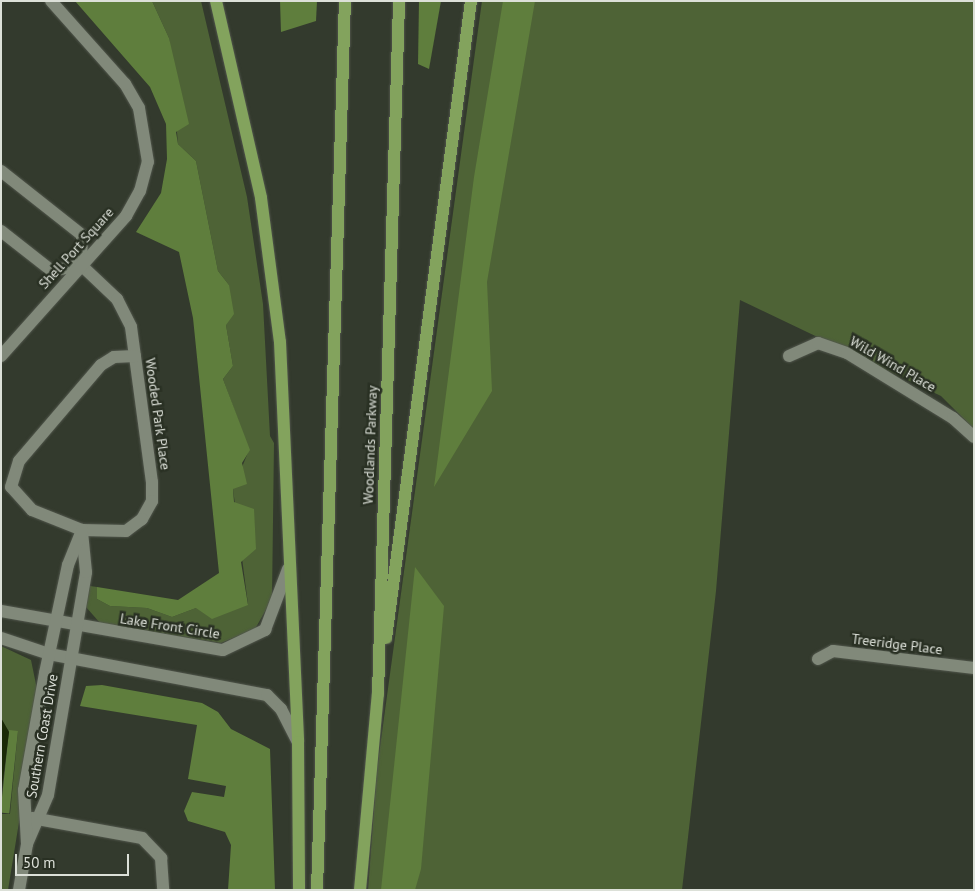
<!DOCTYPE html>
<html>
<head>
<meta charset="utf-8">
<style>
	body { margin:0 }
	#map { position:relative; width:975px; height:891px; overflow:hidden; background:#333a2d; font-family:"PT Sans",sans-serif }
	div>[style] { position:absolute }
	.green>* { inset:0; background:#4e6336 }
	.forest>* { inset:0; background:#5f7e3d; transform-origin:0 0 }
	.water>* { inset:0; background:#1a2906 }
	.roads { filter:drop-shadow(0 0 1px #51564c) drop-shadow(0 0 1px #51564c) }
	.street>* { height:12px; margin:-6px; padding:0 6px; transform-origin:6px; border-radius:6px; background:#81897a }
	.primary>* { height:12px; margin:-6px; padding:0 6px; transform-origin:6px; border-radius:6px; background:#83a35d }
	span { translate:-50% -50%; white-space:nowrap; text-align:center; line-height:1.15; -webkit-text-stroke:5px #293023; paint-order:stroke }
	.street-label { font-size:14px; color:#dce0d8 }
	.frame { position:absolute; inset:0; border:2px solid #dce0d8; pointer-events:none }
	.scale { position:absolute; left:15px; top:854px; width:114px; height:22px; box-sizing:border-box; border:2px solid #dce0d8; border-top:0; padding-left:6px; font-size:15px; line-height:18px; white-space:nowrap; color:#dce0d8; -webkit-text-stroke:4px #293023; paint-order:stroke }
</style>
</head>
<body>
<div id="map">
	<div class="green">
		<i style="clip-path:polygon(152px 1px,201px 1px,247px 197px,263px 304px,270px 436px,274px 443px,272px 599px,255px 629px,221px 643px,100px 623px,86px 607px,90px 586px,97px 587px,97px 599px,110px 606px,147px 608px,172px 617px,196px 608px,248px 604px,233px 489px,249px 450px,223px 379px,233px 366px,226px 325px,229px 285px,218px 271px,196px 161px,178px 144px,169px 38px)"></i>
		<i style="clip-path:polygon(482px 1px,974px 1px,974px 429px,941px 396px,740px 300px,716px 591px,682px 890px,368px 890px,377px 769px)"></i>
		<i style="clip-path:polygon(1px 646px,31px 660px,39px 699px,8px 890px,1px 890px,1px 814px,10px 814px,18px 731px,9px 732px,1px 718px)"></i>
	</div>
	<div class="forest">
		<i style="clip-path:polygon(75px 1px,152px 1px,169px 38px,189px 124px,176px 132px,178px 144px,196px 161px,218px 271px,229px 285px,234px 314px,226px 325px,233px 366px,223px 379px,250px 450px,242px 463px,247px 484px,233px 489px,234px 502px,254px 509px,256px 549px,241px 562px,248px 605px,212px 619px,196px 608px,172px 617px,147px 608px,110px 606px,97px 599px,97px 587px,178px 600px,219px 573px,193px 318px,179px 252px,136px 232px,161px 193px,167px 159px,166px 124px,150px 87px)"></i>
		<i style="clip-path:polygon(280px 1px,317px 1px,316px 21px,281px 32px)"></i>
		<i style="clip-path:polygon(419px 1px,441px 1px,429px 69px,418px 64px)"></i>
		<i style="clip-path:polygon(503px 1px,535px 1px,487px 282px,492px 391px,434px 487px,474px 177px)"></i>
		<i style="clip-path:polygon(415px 567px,444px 606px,421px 869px,415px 890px,381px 890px)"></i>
		<i style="clip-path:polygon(102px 685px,202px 703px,218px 712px,231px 729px,270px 749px,275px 890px,228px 890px,231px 845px,225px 832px,188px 821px,184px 811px,192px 792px,224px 797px,226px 786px,188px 779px,197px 725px,80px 706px,86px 686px)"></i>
		<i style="left:18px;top:731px;width:83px;height:9px;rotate:96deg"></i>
	</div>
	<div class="water">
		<i style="clip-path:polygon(1px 718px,9px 732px,1px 796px)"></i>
	</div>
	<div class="roads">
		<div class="street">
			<i style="left:1px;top:171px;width:103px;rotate:38.3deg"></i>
			<i style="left:82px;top:235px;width:30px;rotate:92deg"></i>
			<i style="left:1px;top:231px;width:65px;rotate:38.1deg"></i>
			<i style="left:52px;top:271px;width:30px;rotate:-12deg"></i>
			<i style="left:81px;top:265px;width:50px;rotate:43.4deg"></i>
			<i style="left:117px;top:299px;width:31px;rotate:63deg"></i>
			<i style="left:131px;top:327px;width:156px;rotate:82.3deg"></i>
			<i style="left:152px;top:482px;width:19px;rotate:90deg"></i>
			<i style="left:152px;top:501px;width:21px;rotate:119deg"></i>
			<i style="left:142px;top:519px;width:20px;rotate:143deg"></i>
			<i style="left:126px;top:531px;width:44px;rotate:-178.7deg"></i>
			<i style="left:82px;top:530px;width:54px;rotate:-158.2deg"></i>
			<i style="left:32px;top:510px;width:31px;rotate:-132deg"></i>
			<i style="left:11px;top:487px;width:27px;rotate:-73deg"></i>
			<i style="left:19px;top:461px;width:126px;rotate:-49.5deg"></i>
			<i style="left:101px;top:365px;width:15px;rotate:-32deg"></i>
			<i style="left:114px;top:357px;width:21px;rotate:-3deg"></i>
			<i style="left:1px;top:356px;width:188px;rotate:-48.2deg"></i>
			<i style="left:126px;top:216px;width:29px;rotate:-61deg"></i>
			<i style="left:140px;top:191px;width:30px;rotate:-75deg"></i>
			<i style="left:148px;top:162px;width:55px;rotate:-99.5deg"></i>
			<i style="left:139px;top:108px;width:28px;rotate:-120deg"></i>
			<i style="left:125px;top:84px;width:111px;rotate:-131.7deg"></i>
			<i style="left:789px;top:356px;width:32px;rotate:-24deg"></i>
			<i style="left:818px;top:343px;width:31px;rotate:19deg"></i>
			<i style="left:847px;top:353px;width:124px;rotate:31.5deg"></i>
			<i style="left:953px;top:418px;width:28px;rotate:42deg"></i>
			<i style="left:1px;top:611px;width:225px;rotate:10deg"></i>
			<i style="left:223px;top:650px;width:47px;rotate:-25.5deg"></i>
			<i style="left:265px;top:630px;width:65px;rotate:-69.3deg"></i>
			<i style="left:1px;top:638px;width:51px;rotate:18.4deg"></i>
			<i style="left:49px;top:654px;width:222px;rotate:10.7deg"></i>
			<i style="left:267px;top:695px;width:20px;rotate:45deg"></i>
			<i style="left:281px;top:709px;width:37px;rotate:63deg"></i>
			<i style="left:818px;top:659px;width:17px;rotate:-28deg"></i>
			<i style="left:833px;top:651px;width:142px;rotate:6.9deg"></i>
			<i style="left:32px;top:818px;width:112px;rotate:10.3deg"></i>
			<i style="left:142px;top:838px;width:28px;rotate:46deg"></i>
			<i style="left:161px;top:858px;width:32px;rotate:86deg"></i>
			<i style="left:27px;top:844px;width:53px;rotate:-66.8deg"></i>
			<i style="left:48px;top:795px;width:226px;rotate:-80.3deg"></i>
			<i style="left:86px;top:572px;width:40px;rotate:-95.7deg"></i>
			<i style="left:19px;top:890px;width:47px;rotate:-80.1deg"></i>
			<i style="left:27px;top:844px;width:54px;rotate:-93.2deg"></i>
			<i style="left:24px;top:790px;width:119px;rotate:-79.8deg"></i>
			<i style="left:45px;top:673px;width:110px;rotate:-78deg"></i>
			<i style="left:68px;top:565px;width:38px;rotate:-68deg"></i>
		</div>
		<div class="primary">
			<i style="left:216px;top:1px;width:202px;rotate:77.1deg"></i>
			<i style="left:261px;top:198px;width:145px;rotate:82.5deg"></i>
			<i style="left:280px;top:342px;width:400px;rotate:87.4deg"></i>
			<i style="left:298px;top:742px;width:148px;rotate:89.6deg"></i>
			<i style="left:386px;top:638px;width:643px;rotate:-82.4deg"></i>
			<i style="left:317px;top:890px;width:889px;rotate:-88.2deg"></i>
			<i style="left:360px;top:890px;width:197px;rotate:-84.8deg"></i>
			<i style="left:378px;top:694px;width:693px;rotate:-88.26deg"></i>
		</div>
	</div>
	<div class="street-label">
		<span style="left:76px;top:248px;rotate:-48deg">Shell Port Square</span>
		<span style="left:893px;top:364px;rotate:30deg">Wild Wind Place</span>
		<span style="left:158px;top:414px;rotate:82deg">Wooded Park Place</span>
		<span style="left:370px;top:445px;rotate:-88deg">Woodlands Parkway</span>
		<span style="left:170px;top:626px;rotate:9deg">Lake Front Circle</span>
		<span style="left:897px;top:644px;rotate:7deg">Treeridge Place</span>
		<span style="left:42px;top:736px;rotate:-80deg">Southern Coast Drive</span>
	</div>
	<div class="frame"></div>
	<div class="scale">50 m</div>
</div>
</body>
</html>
